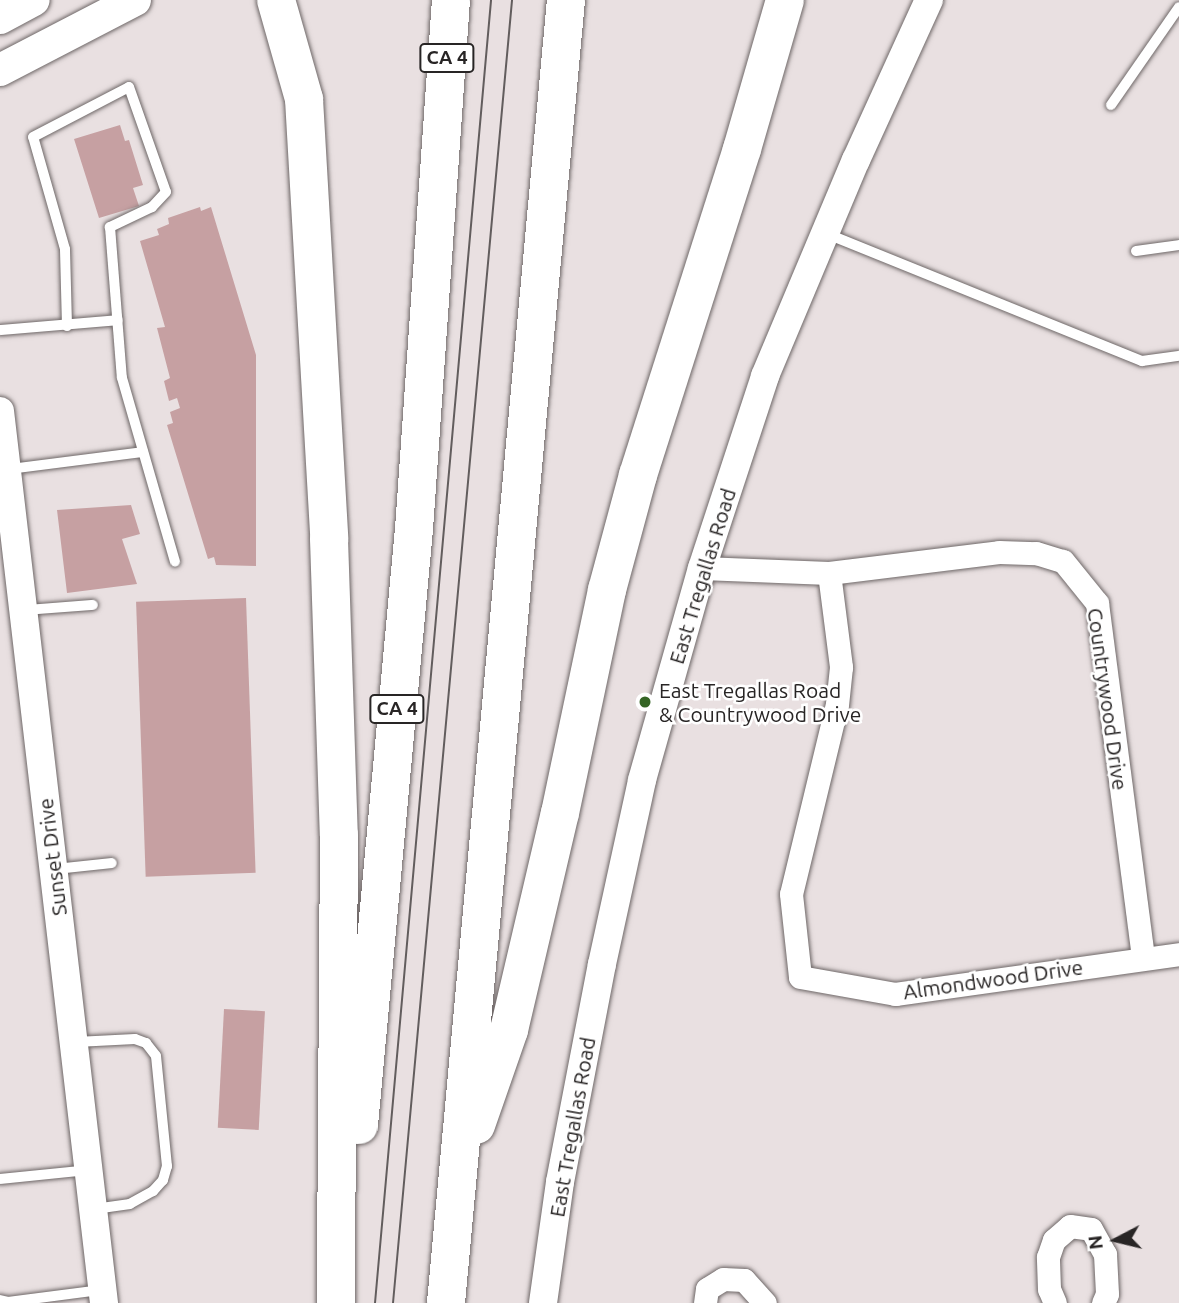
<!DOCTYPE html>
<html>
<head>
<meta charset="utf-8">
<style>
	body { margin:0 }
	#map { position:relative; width:1179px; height:1303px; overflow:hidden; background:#e9e0e1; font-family:Ubuntu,sans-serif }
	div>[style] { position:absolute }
	.building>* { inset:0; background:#c6a0a2; transform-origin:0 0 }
	.roads { filter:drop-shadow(0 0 2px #6e6767) drop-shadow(0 0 2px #6e6767) }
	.service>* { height:10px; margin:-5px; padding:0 5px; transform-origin:5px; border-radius:5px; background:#fff }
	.minor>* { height:23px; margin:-11.5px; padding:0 11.5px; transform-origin:11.5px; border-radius:11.5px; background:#fff }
	.tertiary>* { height:28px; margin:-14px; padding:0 14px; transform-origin:14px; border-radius:14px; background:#fff }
	.secondary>* { height:32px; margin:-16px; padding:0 16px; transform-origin:16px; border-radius:16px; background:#fff }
	.motorway>* { height:38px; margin:-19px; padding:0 19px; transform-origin:19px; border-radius:19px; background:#fff }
	.tram>* { height:2px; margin:-1px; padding:0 1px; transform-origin:1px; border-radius:1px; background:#625d5d }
	.dots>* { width:19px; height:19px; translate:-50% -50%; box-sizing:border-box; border:4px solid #fff; border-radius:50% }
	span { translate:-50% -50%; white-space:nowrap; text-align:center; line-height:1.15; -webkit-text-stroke:5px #fff; paint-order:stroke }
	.shield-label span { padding:2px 5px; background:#fff; border:2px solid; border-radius:5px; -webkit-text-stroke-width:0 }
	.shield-label { font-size:19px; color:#282525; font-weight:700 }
	.street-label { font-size:21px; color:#282525 }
	.poi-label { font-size:21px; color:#282525 }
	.left { translate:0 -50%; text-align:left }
	.north { position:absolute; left:1081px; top:1205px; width:70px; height:70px; -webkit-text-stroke:5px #fff; paint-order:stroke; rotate:263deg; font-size:19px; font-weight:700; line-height:28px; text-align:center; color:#282525 }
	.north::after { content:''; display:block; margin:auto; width:24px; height:32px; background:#282525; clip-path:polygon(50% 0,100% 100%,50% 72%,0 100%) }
</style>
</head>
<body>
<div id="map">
	<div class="building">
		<i style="clip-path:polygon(120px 125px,125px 141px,129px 140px,143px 185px,133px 188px,139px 206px,99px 218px,74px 139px)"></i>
		<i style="clip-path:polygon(200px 207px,201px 211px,211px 207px,256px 355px,256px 566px,216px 565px,214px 557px,208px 559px,167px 425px,173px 423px,170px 412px,180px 408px,177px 398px,169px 401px,164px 381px,170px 378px,157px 328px,165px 327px,140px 241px,159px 235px,157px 229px,169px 224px,168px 218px)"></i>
		<i style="clip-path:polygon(131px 505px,140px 534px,122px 539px,137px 584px,67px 593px,57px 510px)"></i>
		<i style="left:246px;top:598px;width:275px;height:110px;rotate:88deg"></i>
		<i style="left:224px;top:1009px;width:41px;height:119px;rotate:3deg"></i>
	</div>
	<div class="roads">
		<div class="service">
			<i style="left:1111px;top:105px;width:119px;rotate:-55.2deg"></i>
			<i style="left:825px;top:233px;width:342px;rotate:22deg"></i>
			<i style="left:1142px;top:361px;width:37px;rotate:-8deg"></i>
			<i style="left:1136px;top:251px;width:43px;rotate:-7.9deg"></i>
			<i style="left:67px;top:326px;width:77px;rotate:-91.5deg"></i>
			<i style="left:65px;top:249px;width:116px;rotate:-105.9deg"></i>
			<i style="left:33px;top:137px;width:108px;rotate:-27.5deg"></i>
			<i style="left:129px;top:87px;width:111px;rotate:70.6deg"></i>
			<i style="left:166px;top:192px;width:21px;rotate:133deg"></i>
			<i style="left:152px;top:207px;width:47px;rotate:154.5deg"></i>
			<i style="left:110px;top:227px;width:151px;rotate:85.5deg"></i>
			<i style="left:122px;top:378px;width:191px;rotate:73.9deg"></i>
			<i style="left:0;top:330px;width:118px;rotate:-4.8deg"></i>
			<i style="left:10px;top:469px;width:134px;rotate:-7.3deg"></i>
			<i style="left:26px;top:610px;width:67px;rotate:-4.3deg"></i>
			<i style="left:56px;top:869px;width:56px;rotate:-6.1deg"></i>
			<i style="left:76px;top:1042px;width:59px;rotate:-2.9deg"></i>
			<i style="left:135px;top:1039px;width:12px;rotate:20deg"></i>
			<i style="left:146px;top:1043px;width:16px;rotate:52deg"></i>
			<i style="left:156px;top:1056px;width:111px;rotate:84.3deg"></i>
			<i style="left:167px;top:1166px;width:15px;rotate:106deg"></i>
			<i style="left:163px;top:1180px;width:15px;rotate:132deg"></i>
			<i style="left:153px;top:1191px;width:26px;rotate:151deg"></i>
			<i style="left:130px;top:1204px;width:34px;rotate:172deg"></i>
			<i style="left:0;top:1179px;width:88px;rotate:-5.8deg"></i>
			<i style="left:0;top:1300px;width:8px;rotate:14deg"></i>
			<i style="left:8px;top:1302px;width:94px;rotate:-7.4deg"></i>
		</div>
		<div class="minor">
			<i style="left:702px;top:568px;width:127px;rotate:2.3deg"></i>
			<i style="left:829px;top:573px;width:171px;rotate:-7deg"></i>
			<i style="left:999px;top:552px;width:37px;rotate:2deg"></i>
			<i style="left:1036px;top:553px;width:28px;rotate:17deg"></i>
			<i style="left:1063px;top:561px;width:54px;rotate:51deg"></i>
			<i style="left:1097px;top:603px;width:358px;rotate:82.6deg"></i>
			<i style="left:829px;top:573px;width:95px;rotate:82.7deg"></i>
			<i style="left:841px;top:667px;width:37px;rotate:96deg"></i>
			<i style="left:837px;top:704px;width:195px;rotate:103.6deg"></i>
			<i style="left:791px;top:894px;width:83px;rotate:83.8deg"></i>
			<i style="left:800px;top:977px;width:97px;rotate:10.1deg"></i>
			<i style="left:895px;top:994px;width:287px;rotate:-8deg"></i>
			<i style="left:705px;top:1303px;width:14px;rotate:-82deg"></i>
			<i style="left:707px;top:1289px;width:19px;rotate:-32deg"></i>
			<i style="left:723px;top:1279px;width:21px;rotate:3deg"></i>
			<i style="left:744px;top:1280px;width:31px;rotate:48deg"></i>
			<i style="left:1055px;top:1303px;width:15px;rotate:-113deg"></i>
			<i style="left:1049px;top:1289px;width:32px;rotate:-92deg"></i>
			<i style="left:1048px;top:1257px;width:18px;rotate:-71deg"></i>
			<i style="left:1054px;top:1240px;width:21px;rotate:-41deg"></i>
			<i style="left:1070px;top:1226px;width:21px;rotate:8deg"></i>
			<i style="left:1091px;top:1229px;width:29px;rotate:61deg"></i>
			<i style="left:1105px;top:1254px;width:40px;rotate:87.1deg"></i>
			<i style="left:1107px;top:1294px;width:10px;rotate:114deg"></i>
		</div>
		<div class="tertiary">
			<i style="left:0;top:411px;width:898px;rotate:83.35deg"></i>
			<i style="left:543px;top:1303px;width:122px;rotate:-82deg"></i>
			<i style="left:560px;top:1182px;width:222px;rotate:-79.1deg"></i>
			<i style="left:602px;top:964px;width:188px;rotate:-77.7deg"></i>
			<i style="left:642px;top:780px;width:220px;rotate:-74.2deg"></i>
			<i style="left:702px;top:568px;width:202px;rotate:-71.8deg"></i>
			<i style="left:765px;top:376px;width:234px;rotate:-67.2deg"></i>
			<i style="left:856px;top:160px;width:176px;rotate:-65.5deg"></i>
		</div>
		<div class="secondary">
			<i style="left:0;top:18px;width:38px;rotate:-28deg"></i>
			<i style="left:0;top:70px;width:152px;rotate:-27.4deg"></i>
		</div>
		<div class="motorway">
			<i style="left:276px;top:0;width:103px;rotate:74.2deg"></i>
			<i style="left:304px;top:99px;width:441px;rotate:86.7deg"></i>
			<i style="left:329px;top:539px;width:296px;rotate:88.1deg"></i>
			<i style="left:339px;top:835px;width:468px;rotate:90.4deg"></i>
			<i style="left:359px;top:1125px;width:599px;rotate:-84.73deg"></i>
			<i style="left:414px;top:529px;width:530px;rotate:-86deg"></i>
			<i style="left:476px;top:1125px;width:101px;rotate:-70.8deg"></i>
			<i style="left:509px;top:1030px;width:223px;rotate:-76.8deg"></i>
			<i style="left:560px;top:813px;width:228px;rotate:-78.1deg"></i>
			<i style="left:607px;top:590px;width:119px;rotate:-74.9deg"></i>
			<i style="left:638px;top:475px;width:342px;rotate:-72.3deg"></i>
			<i style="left:742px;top:149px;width:155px;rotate:-73.9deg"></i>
			<i style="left:446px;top:1303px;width:1309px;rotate:-84.74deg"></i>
		</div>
	</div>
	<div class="tram">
		<i style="left:375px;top:1303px;width:1308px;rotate:-84.91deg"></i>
		<i style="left:393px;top:1303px;width:1308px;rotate:-84.78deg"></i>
	</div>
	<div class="dots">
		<i style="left:645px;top:702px;background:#356424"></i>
	</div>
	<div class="shield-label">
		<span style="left:447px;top:58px">CA 4</span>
		<span style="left:397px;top:709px">CA 4</span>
	</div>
	<div class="street-label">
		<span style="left:702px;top:576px;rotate:-73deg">East Tregallas Road</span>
		<span style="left:1108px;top:699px;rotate:82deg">Countrywood Drive</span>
		<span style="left:52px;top:857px;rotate:-97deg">Sunset Drive</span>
		<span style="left:993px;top:979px;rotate:-8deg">Almondwood Drive</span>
		<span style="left:572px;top:1127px;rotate:-80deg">East Tregallas Road</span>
	</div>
	<div class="poi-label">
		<span class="left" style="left:659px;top:702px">East Tregallas Road<br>&amp; Countrywood Drive</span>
	</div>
	<div class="north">N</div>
</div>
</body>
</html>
